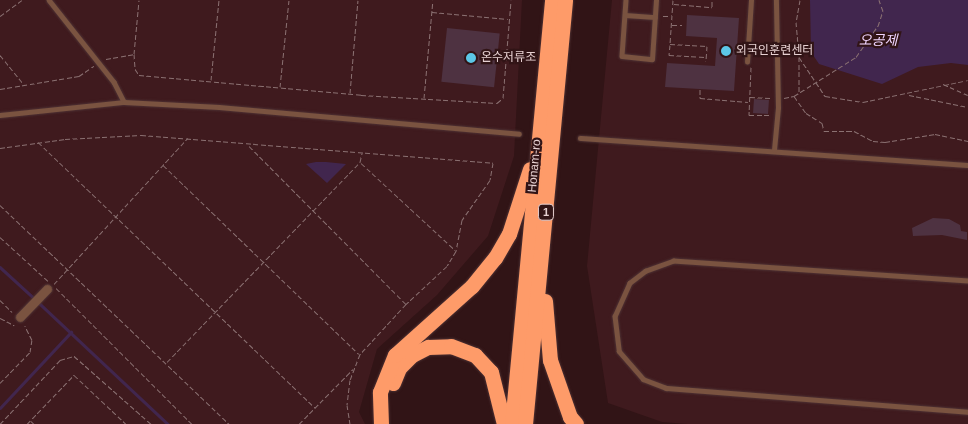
<!DOCTYPE html>
<html>
<head>
<meta charset="utf-8">
<style>
	body { margin:0 }
	#map { position:relative; width:968px; height:424px; overflow:hidden; background:#311416; font-family:Helvetica,"Noto Sans KR",sans-serif }
	div>[style] { position:absolute }
	.built>* { inset:0; background:#3f1a1e }
	.water>* { inset:0; background:#41264e }
	.stream>* { height:2.5px; margin:-1.25px; padding:0 1.25px; transform-origin:1.25px; border-radius:1.25px; background:#41264e }
	.building>* { inset:0; background:#4e3241; transform-origin:0 0 }
	.path>* { height:1px; margin-top:-0.5px; transform-origin:0; background:repeating-linear-gradient(90deg,#8b7172 0 5px,transparent 0 7.5px) }
	.roads { filter:drop-shadow(0 0 1px #4e3234) drop-shadow(0 0 1px #4e3234) }
	.lane>* { height:4.5px; margin:-2.25px; padding:0 2.25px; transform-origin:2.25px; border-radius:2.25px; background:#7a5340 }
	.street>* { height:9px; margin:-4.5px; padding:0 4.5px; transform-origin:4.5px; border-radius:4.5px; background:#7a5340 }
	.highway>* { height:15px; margin:-7.5px; padding:0 7.5px; transform-origin:7.5px; border-radius:7.5px; background:#fe9b69 }
	.dots>* { width:14px; height:14px; translate:-50% -50%; box-sizing:border-box; border:2px solid #311416; border-radius:50% }
	span { translate:-50% -50%; white-space:nowrap; text-align:center; line-height:1.15; -webkit-text-stroke:4.5px #311416; paint-order:stroke }
	.shield-label span { padding:1px 4px; background:#311416; border:1px solid; border-radius:4px; -webkit-text-stroke-width:0 }
	.shield-label { font-size:11px; color:#e6d0d1; font-weight:700 }
	.poi-label { font-size:12px; color:#e6d0d1 }
	.left { translate:0 -50%; text-align:left }
	.street-label { font-size:12px; color:#e6d0d1 }
	.water-label { font-size:14px; color:#efd4fe; font-style:italic }
</style>
</head>
<body>
<div id="map">
	<div class="built">
		<i style="clip-path:polygon(0 0,522px 0,514px 156px,488px 236px,437px 295px,377px 349px,359px 412px,365px 424px,0 424px)"></i>
		<i style="clip-path:polygon(612px 0,968px 0,968px 424px,687px 424px,662px 422px,608px 403px,587px 266px)"></i>
	</div>
	<div class="water">
		<i style="clip-path:polygon(810px 0,968px 0,968px 65px,951px 63px,918px 67px,882px 84px,819px 64px,811px 52px)"></i>
		<i style="clip-path:polygon(316px 162px,326px 162px,346px 164px,327px 183px,306px 164px)"></i>
	</div>
	<div class="stream">
		<i style="left:0;top:267px;width:46px;rotate:42.4deg"></i>
		<i style="left:38px;top:302px;width:178px;rotate:43.2deg"></i>
		<i style="left:0;top:408px;width:104px;rotate:-46.9deg"></i>
	</div>
	<div class="building">
		<i style="clip-path:polygon(687px 15px,739px 18px,734px 91px,665px 87px,667px 63px,715px 66px,717px 38px,686px 36px)"></i>
		<i style="left:447px;top:28px;width:53px;height:54px;rotate:6deg"></i>
		<i style="left:754px;top:99px;width:15px;height:14px;rotate:4deg"></i>
		<i style="clip-path:polygon(933px 218px,949px 219px,960px 225px,961px 231px,967px 232px,967px 240px,942px 235px,913px 236px,912px 228px)"></i>
	</div>
	<div class="path">
		<i style="left:673px;top:0;width:44px;rotate:93.9deg"></i>
		<i style="left:670px;top:44px;width:37px;rotate:3deg"></i>
		<i style="left:707px;top:46px;width:15px;rotate:94deg"></i>
		<i style="left:800px;top:0;width:22px;rotate:100deg"></i>
		<i style="left:796px;top:22px;width:35px;rotate:85deg"></i>
		<i style="left:799px;top:57px;width:47px;rotate:56.3deg"></i>
		<i style="left:825px;top:96px;width:38px;rotate:9deg"></i>
		<i style="left:863px;top:102px;width:107px;rotate:-11.8deg"></i>
		<i style="left:674px;top:4px;width:38px;rotate:5deg"></i>
		<i style="left:712px;top:7px;width:7px;rotate:-90deg"></i>
		<i style="left:432px;top:12px;width:76px;rotate:5.3deg"></i>
		<i style="left:0;top:16px;width:27px;rotate:-36deg"></i>
		<i style="left:663px;top:16px;width:8px"></i>
		<i style="left:672px;top:25px;width:10px"></i>
		<i style="left:670px;top:45px;width:10px;rotate:96deg"></i>
		<i style="left:669px;top:55px;width:36px;rotate:3deg"></i>
		<i style="left:134px;top:54px;width:54px;rotate:-84.7deg"></i>
		<i style="left:0;top:55px;width:38px;rotate:51deg"></i>
		<i style="left:799px;top:57px;width:36px;rotate:90deg"></i>
		<i style="left:106px;top:59px;width:28px;rotate:-10deg"></i>
		<i style="left:134px;top:54px;width:15px;rotate:86deg"></i>
		<i style="left:135px;top:69px;width:7px;rotate:56deg"></i>
		<i style="left:139px;top:75px;width:223px;rotate:5.1deg"></i>
		<i style="left:361px;top:95px;width:136px;rotate:3.4deg"></i>
		<i style="left:497px;top:103px;width:8px;rotate:-40deg"></i>
		<i style="left:503px;top:98px;width:98px;rotate:-85.3deg"></i>
		<i style="left:751px;top:67px;width:48px;rotate:92.4deg"></i>
		<i style="left:749px;top:115px;width:22px"></i>
		<i style="left:211px;top:80px;width:80px;rotate:-84.3deg"></i>
		<i style="left:943px;top:84px;width:27px;rotate:24deg"></i>
		<i style="left:280px;top:87px;width:87px;rotate:-84.1deg"></i>
		<i style="left:0;top:89px;width:80px;rotate:-9.3deg"></i>
		<i style="left:79px;top:76px;width:18px;rotate:-34deg"></i>
		<i style="left:700px;top:89px;width:9px;rotate:90deg"></i>
		<i style="left:700px;top:98px;width:48px;rotate:4.8deg"></i>
		<i style="left:350px;top:93px;width:93px;rotate:-85.1deg"></i>
		<i style="left:909px;top:95px;width:60px;rotate:11.5deg"></i>
		<i style="left:794px;top:96px;width:21px;rotate:55deg"></i>
		<i style="left:806px;top:113px;width:19px;rotate:32deg"></i>
		<i style="left:822px;top:123px;width:8px;rotate:76deg"></i>
		<i style="left:824px;top:131px;width:30px"></i>
		<i style="left:854px;top:131px;width:21px;rotate:28deg"></i>
		<i style="left:873px;top:141px;width:12px;rotate:5deg"></i>
		<i style="left:885px;top:142px;width:51px;rotate:-9.1deg"></i>
		<i style="left:935px;top:134px;width:34px;rotate:12deg"></i>
		<i style="left:750px;top:97px;width:21px;rotate:3deg"></i>
		<i style="left:424px;top:98px;width:98px;rotate:-84.8deg"></i>
		<i style="left:784px;top:98px;width:10px;rotate:-11deg"></i>
		<i style="left:794px;top:96px;width:73px;rotate:-32.2deg"></i>
		<i style="left:856px;top:57px;width:38px;rotate:-55deg"></i>
		<i style="left:878px;top:26px;width:16px;rotate:-72deg"></i>
		<i style="left:883px;top:11px;width:12px;rotate:-110deg"></i>
		<i style="left:38px;top:142px;width:384px;rotate:43.8deg"></i>
		<i style="left:249px;top:146px;width:223px;rotate:45.2deg"></i>
		<i style="left:0;top:148px;width:66px;rotate:-7.9deg"></i>
		<i style="left:65px;top:139px;width:76px;rotate:-3deg"></i>
		<i style="left:141px;top:135px;width:353px;rotate:4.5deg"></i>
		<i style="left:493px;top:163px;width:17px;rotate:100deg"></i>
		<i style="left:490px;top:180px;width:49px;rotate:125deg"></i>
		<i style="left:462px;top:220px;width:32px;rotate:101deg"></i>
		<i style="left:456px;top:251px;width:17px;rotate:121deg"></i>
		<i style="left:447px;top:266px;width:56px;rotate:137.2deg"></i>
		<i style="left:406px;top:304px;width:68px;rotate:132.6deg"></i>
		<i style="left:360px;top:354px;width:28px;rotate:111deg"></i>
		<i style="left:350px;top:380px;width:25px;rotate:97deg"></i>
		<i style="left:347px;top:405px;width:19px;rotate:81deg"></i>
		<i style="left:361px;top:163px;width:128px;rotate:42.8deg"></i>
		<i style="left:163px;top:165px;width:272px;rotate:44deg"></i>
		<i style="left:0;top:205px;width:317px;rotate:43.7deg"></i>
		<i style="left:0;top:237px;width:65px;rotate:42.5deg"></i>
		<i style="left:54px;top:284px;width:198px;rotate:-47.5deg"></i>
		<i style="left:56px;top:288px;width:192px;rotate:45deg"></i>
		<i style="left:0;top:300px;width:17px;rotate:45deg"></i>
		<i style="left:0;top:318px;width:16px;rotate:27deg"></i>
		<i style="left:167px;top:362px;width:278px;rotate:-46deg"></i>
		<i style="left:360px;top:162px;width:9px;rotate:-77deg"></i>
		<i style="left:0;top:383px;width:43px;rotate:-45.9deg"></i>
		<i style="left:30px;top:352px;width:12px;rotate:-81deg"></i>
		<i style="left:32px;top:340px;width:16px;rotate:-117deg"></i>
		<i style="left:31px;top:421px;width:4px;rotate:45deg"></i>
		<i style="left:0;top:424px;width:88px;rotate:-46.8deg"></i>
		<i style="left:60px;top:360px;width:15px;rotate:-16deg"></i>
		<i style="left:74px;top:356px;width:103px;rotate:41.4deg"></i>
		<i style="left:27px;top:424px;width:68px;rotate:-46.2deg"></i>
		<i style="left:74px;top:375px;width:71px;rotate:43.3deg"></i>
		<i style="left:299px;top:424px;width:77px;rotate:-45.5deg"></i>
	</div>
	<div class="roads">
		<div class="lane">
			<i style="left:49px;top:0;width:105px;rotate:51.6deg"></i>
			<i style="left:114px;top:82px;width:22px;rotate:63deg"></i>
			<i style="left:626px;top:0;width:56px;rotate:94.1deg"></i>
			<i style="left:622px;top:56px;width:30px;rotate:6deg"></i>
			<i style="left:652px;top:59px;width:59px;rotate:-86.1deg"></i>
			<i style="left:625px;top:15px;width:30px;rotate:4deg"></i>
			<i style="left:747px;top:62px;width:62px;rotate:-86.3deg"></i>
			<i style="left:0;top:115px;width:125px;rotate:-6deg"></i>
			<i style="left:124px;top:102px;width:95px;rotate:3deg"></i>
			<i style="left:219px;top:107px;width:301px;rotate:5.1deg"></i>
			<i style="left:580px;top:138px;width:389px;rotate:4deg"></i>
			<i style="left:774px;top:150px;width:42px;rotate:-84.6deg"></i>
			<i style="left:778px;top:108px;width:108px;rotate:-91.1deg"></i>
			<i style="left:968px;top:281px;width:295px;rotate:-176.1deg"></i>
			<i style="left:674px;top:261px;width:30px;rotate:160deg"></i>
			<i style="left:646px;top:271px;width:20px;rotate:143deg"></i>
			<i style="left:630px;top:283px;width:36px;rotate:114deg"></i>
			<i style="left:615px;top:316px;width:35px;rotate:83deg"></i>
			<i style="left:619px;top:351px;width:37px;rotate:49deg"></i>
			<i style="left:643px;top:379px;width:25px;rotate:21deg"></i>
			<i style="left:666px;top:388px;width:303px;rotate:4.5deg"></i>
		</div>
		<div class="street">
			<i style="left:20px;top:317px;width:39px;rotate:-46deg"></i>
		</div>
		<div class="highway">
			<i style="left:545px;top:301px;width:59px;rotate:85.2deg"></i>
			<i style="left:550px;top:360px;width:60px;rotate:70.7deg"></i>
			<i style="left:570px;top:417px;width:9px;rotate:49deg"></i>
			<i style="left:393px;top:383px;width:16px;rotate:-68deg"></i>
			<i style="left:399px;top:368px;width:18px;rotate:-45deg"></i>
			<i style="left:412px;top:355px;width:18px;rotate:-27deg"></i>
			<i style="left:428px;top:347px;width:23px;rotate:-2deg"></i>
			<i style="left:451px;top:346px;width:26px;rotate:21deg"></i>
			<i style="left:475px;top:355px;width:23px;rotate:47deg"></i>
			<i style="left:491px;top:372px;width:54px;rotate:76deg"></i>
			<i style="left:381px;top:424px;width:32px;rotate:-92deg"></i>
			<i style="left:380px;top:392px;width:40px;rotate:-68deg"></i>
			<i style="left:395px;top:355px;width:103px;rotate:-41.9deg"></i>
			<i style="left:472px;top:286px;width:36px;rotate:-51deg"></i>
			<i style="left:495px;top:258px;width:28px;rotate:-60deg"></i>
			<i style="left:509px;top:234px;width:68px;rotate:-72.1deg"></i>
			<i style="left:512px;top:424px;width:426px;rotate:-84.6deg"></i>
			<i style="left:525px;top:424px;width:426px;rotate:-84.6deg"></i>
		</div>
	</div>
	<div class="dots">
		<i style="left:726px;top:51px;background:#5cc7e7"></i>
		<i style="left:471px;top:58px;background:#5cc7e7"></i>
	</div>
	<div class="shield-label">
		<span style="left:546px;top:212px">1</span>
	</div>
	<div class="poi-label">
		<span class="left" style="left:736px;top:51px">외국인훈련센터</span>
		<span class="left" style="left:481px;top:58px">온수저류조</span>
	</div>
	<div class="street-label">
		<span style="left:535px;top:166px;rotate:-85deg">Honam-ro</span>
	</div>
	<div class="water-label">
		<span style="left:878px;top:40px">오공제</span>
	</div>
</div>
</body>
</html>
